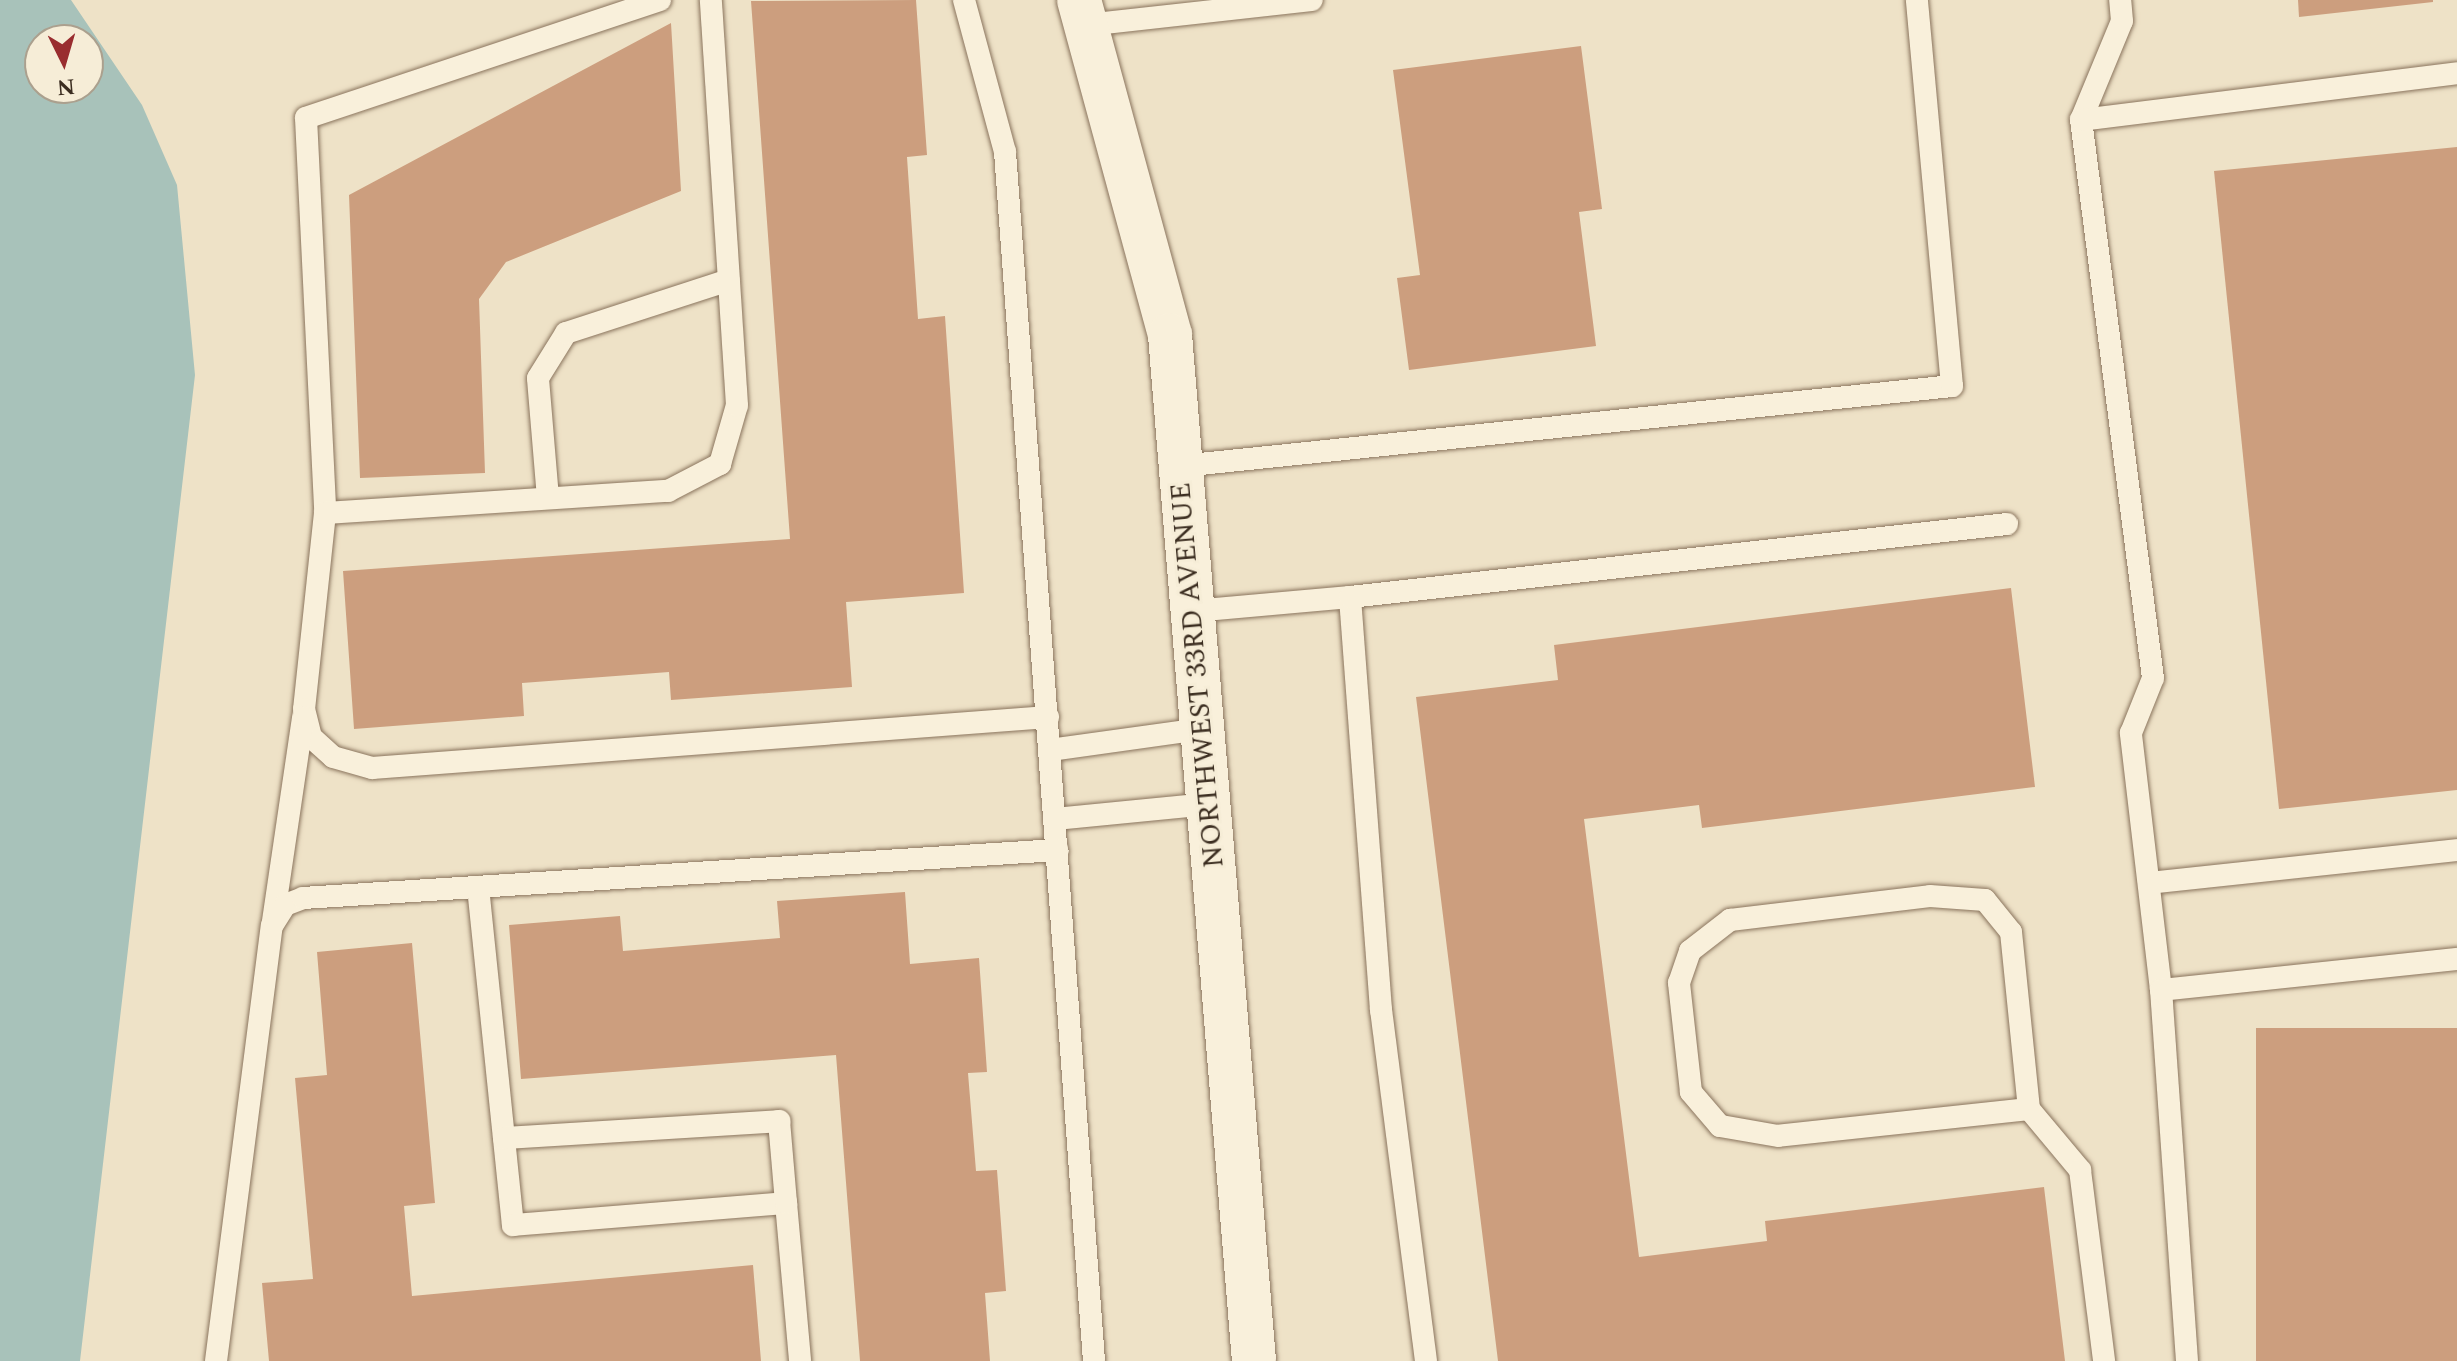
<!DOCTYPE html>
<html>
<head>
<meta charset="utf-8">
<style>
	body { margin:0 }
	#map { position:relative; width:2457px; height:1361px; overflow:hidden; background:#eee2c7; font-family:Spectral,serif }
	div>[style] { position:absolute }
	.water>* { inset:0; background:#a8c2ba }
	.building>* { inset:0; background:#cc9e7e; transform-origin:0 0 }
	.roads { filter:drop-shadow(0 0 2px #8a745d) drop-shadow(0 0 2px #8a745d) }
	.service>* { height:22px; margin:-11px; padding:0 11px; transform-origin:11px; border-radius:11px; background:#f9f0db }
	.minor>* { height:44px; margin:-22px; padding:0 22px; transform-origin:22px; border-radius:22px; background:#f9f0db }
	span { translate:-50% -50%; white-space:nowrap; text-align:center; line-height:1.15; -webkit-text-stroke:6px #f6edd7; paint-order:stroke }
	.street-label { font-size:28px; color:#3b2d20 }
	.north { position:absolute; left:24px; top:24px; width:80px; height:80px; box-sizing:border-box; background:#f6edd7; border:2px solid #aba08e; border-radius:50%; rotate:175deg; font-size:22px; font-weight:700; line-height:32px; text-align:center; color:#3b2d20 }
	.north::after { content:''; display:block; margin:auto; width:28px; height:36px; background:#992d2f; clip-path:polygon(50% 0,100% 100%,50% 72%,0 100%) }
</style>
</head>
<body>
<div id="map">
	<div class="water">
		<i style="clip-path:polygon(evenodd,0 0,71px 0,142px 105px,177px 185px,195px 375px,80px 1361px,0 1361px,0 0,40px 40px,88px 40px,88px 88px,40px 88px,40px 40px)"></i>
	</div>
	<div class="building">
		<i style="clip-path:polygon(916px 0,927px 155px,907px 157px,918px 319px,945px 316px,964px 593px,846px 602px,852px 687px,671px 700px,669px 672px,522px 683px,524px 716px,354px 729px,343px 571px,790px 539px,751px 1px)"></i>
		<i style="clip-path:polygon(2298px 0,2433px 0,2433px 2px,2299px 17px)"></i>
		<i style="clip-path:polygon(671px 23px,681px 191px,506px 262px,479px 299px,485px 473px,360px 478px,349px 195px)"></i>
		<i style="clip-path:polygon(1581px 46px,1602px 209px,1579px 212px,1596px 346px,1409px 370px,1397px 278px,1420px 275px,1393px 70px)"></i>
		<i style="clip-path:polygon(2457px 147px,2457px 790px,2279px 809px,2214px 171px)"></i>
		<i style="clip-path:polygon(2011px 588px,2035px 787px,1702px 828px,1699px 805px,1584px 819px,1639px 1257px,1767px 1241px,1765px 1221px,2044px 1187px,2065px 1361px,1498px 1361px,1416px 697px,1558px 680px,1554px 645px)"></i>
		<i style="clip-path:polygon(905px 892px,910px 964px,979px 958px,987px 1072px,968px 1073px,976px 1171px,997px 1170px,1006px 1291px,985px 1293px,990px 1361px,860px 1361px,836px 1055px,521px 1079px,509px 925px,620px 916px,623px 951px,780px 938px,777px 901px)"></i>
		<i style="clip-path:polygon(412px 943px,435px 1203px,404px 1206px,412px 1296px,753px 1265px,761px 1361px,269px 1361px,262px 1283px,313px 1279px,295px 1078px,327px 1075px,317px 952px)"></i>
		<i style="left:2457px;top:1028px;width:333px;height:201px;rotate:90deg"></i>
	</div>
	<div class="roads">
		<div class="service">
			<i style="left:660px;top:0;width:373px;rotate:161.6deg"></i>
			<i style="left:306px;top:118px;width:395px;rotate:87.2deg"></i>
			<i style="left:325px;top:513px;width:197px;rotate:96.1deg"></i>
			<i style="left:304px;top:709px;width:29px;rotate:76deg"></i>
			<i style="left:311px;top:737px;width:30px;rotate:42deg"></i>
			<i style="left:333px;top:757px;width:41px;rotate:15.8deg"></i>
			<i style="left:372px;top:768px;width:678px;rotate:-4.31deg"></i>
			<i style="left:964px;top:0;width:157px;rotate:74.9deg"></i>
			<i style="left:1005px;top:152px;width:1212px;rotate:85.79deg"></i>
			<i style="left:1086px;top:25px;width:227px;rotate:-6.3deg"></i>
			<i style="left:2081px;top:120px;width:107px;rotate:-67.5deg"></i>
			<i style="left:2122px;top:21px;width:21px;rotate:-95deg"></i>
			<i style="left:1181px;top:466px;width:775px;rotate:-5.92deg"></i>
			<i style="left:1952px;top:386px;width:388px;rotate:-95.2deg"></i>
			<i style="left:548px;top:498px;width:120px;rotate:-94.8deg"></i>
			<i style="left:538px;top:378px;width:53px;rotate:-58.1deg"></i>
			<i style="left:566px;top:333px;width:171px;rotate:-18deg"></i>
			<i style="left:325px;top:513px;width:344px;rotate:-3.7deg"></i>
			<i style="left:668px;top:491px;width:59px;rotate:-27.4deg"></i>
			<i style="left:720px;top:464px;width:61px;rotate:-73.9deg"></i>
			<i style="left:737px;top:405px;width:406px;rotate:-93.7deg"></i>
			<i style="left:1193px;top:611px;width:158px;rotate:-5.1deg"></i>
			<i style="left:1050px;top:750px;width:153px;rotate:-7.9deg"></i>
			<i style="left:1055px;top:819px;width:154px;rotate:-5.6deg"></i>
			<i style="left:2149px;top:883px;width:310px;rotate:-6.1deg"></i>
			<i style="left:478px;top:887px;width:340px;rotate:84.1deg"></i>
			<i style="left:513px;top:1225px;width:274px;rotate:-4.6deg"></i>
			<i style="left:786px;top:1203px;width:159px;rotate:84.9deg"></i>
			<i style="left:273px;top:921px;width:206px;rotate:-81.6deg"></i>
			<i style="left:2161px;top:990px;width:259px;rotate:-96.7deg"></i>
			<i style="left:2131px;top:733px;width:59px;rotate:-68.2deg"></i>
			<i style="left:2153px;top:678px;width:563px;rotate:-97.35deg"></i>
			<i style="left:2081px;top:120px;width:379px;rotate:-7.1deg"></i>
			<i style="left:2029px;top:1109px;width:252px;rotate:173.9deg"></i>
			<i style="left:1778px;top:1136px;width:59px;rotate:-170.2deg"></i>
			<i style="left:1720px;top:1126px;width:45px;rotate:-130.5deg"></i>
			<i style="left:1691px;top:1092px;width:110px;rotate:-96.3deg"></i>
			<i style="left:1679px;top:983px;width:34px;rotate:-71deg"></i>
			<i style="left:1690px;top:951px;width:51px;rotate:-37.8deg"></i>
			<i style="left:1730px;top:920px;width:201px;rotate:-6.8deg"></i>
			<i style="left:1930px;top:896px;width:55px;rotate:4.2deg"></i>
			<i style="left:1985px;top:900px;width:41px;rotate:50.9deg"></i>
			<i style="left:2011px;top:932px;width:178px;rotate:84.2deg"></i>
			<i style="left:2029px;top:1109px;width:80px;rotate:50.1deg"></i>
			<i style="left:2080px;top:1170px;width:193px;rotate:82.8deg"></i>
			<i style="left:504px;top:1138px;width:276px;rotate:-3.5deg"></i>
			<i style="left:779px;top:1121px;width:82px;rotate:85.1deg"></i>
			<i style="left:216px;top:1361px;width:439px;rotate:-82.7deg"></i>
			<i style="left:272px;top:926px;width:25px;rotate:-58deg"></i>
			<i style="left:285px;top:905px;width:19px;rotate:-21deg"></i>
			<i style="left:303px;top:898px;width:756px;rotate:-3.64deg"></i>
			<i style="left:1426px;top:1361px;width:354px;rotate:-97.3deg"></i>
			<i style="left:1381px;top:1010px;width:414px;rotate:-94.3deg"></i>
			<i style="left:1350px;top:597px;width:661px;rotate:-6.34deg"></i>
			<i style="left:2187px;top:1361px;width:372px;rotate:-94deg"></i>
			<i style="left:2161px;top:990px;width:298px;rotate:-6deg"></i>
		</div>
		<div class="minor">
			<i style="left:1079px;top:0;width:347px;rotate:74.8deg"></i>
			<i style="left:1170px;top:335px;width:1029px;rotate:85.32deg"></i>
		</div>
	</div>
	<div class="street-label">
		<span style="left:1198px;top:675px;rotate:-95deg">NORTHWEST 33RD AVENUE</span>
	</div>
	<div class="north">N</div>
</div>
</body>
</html>
